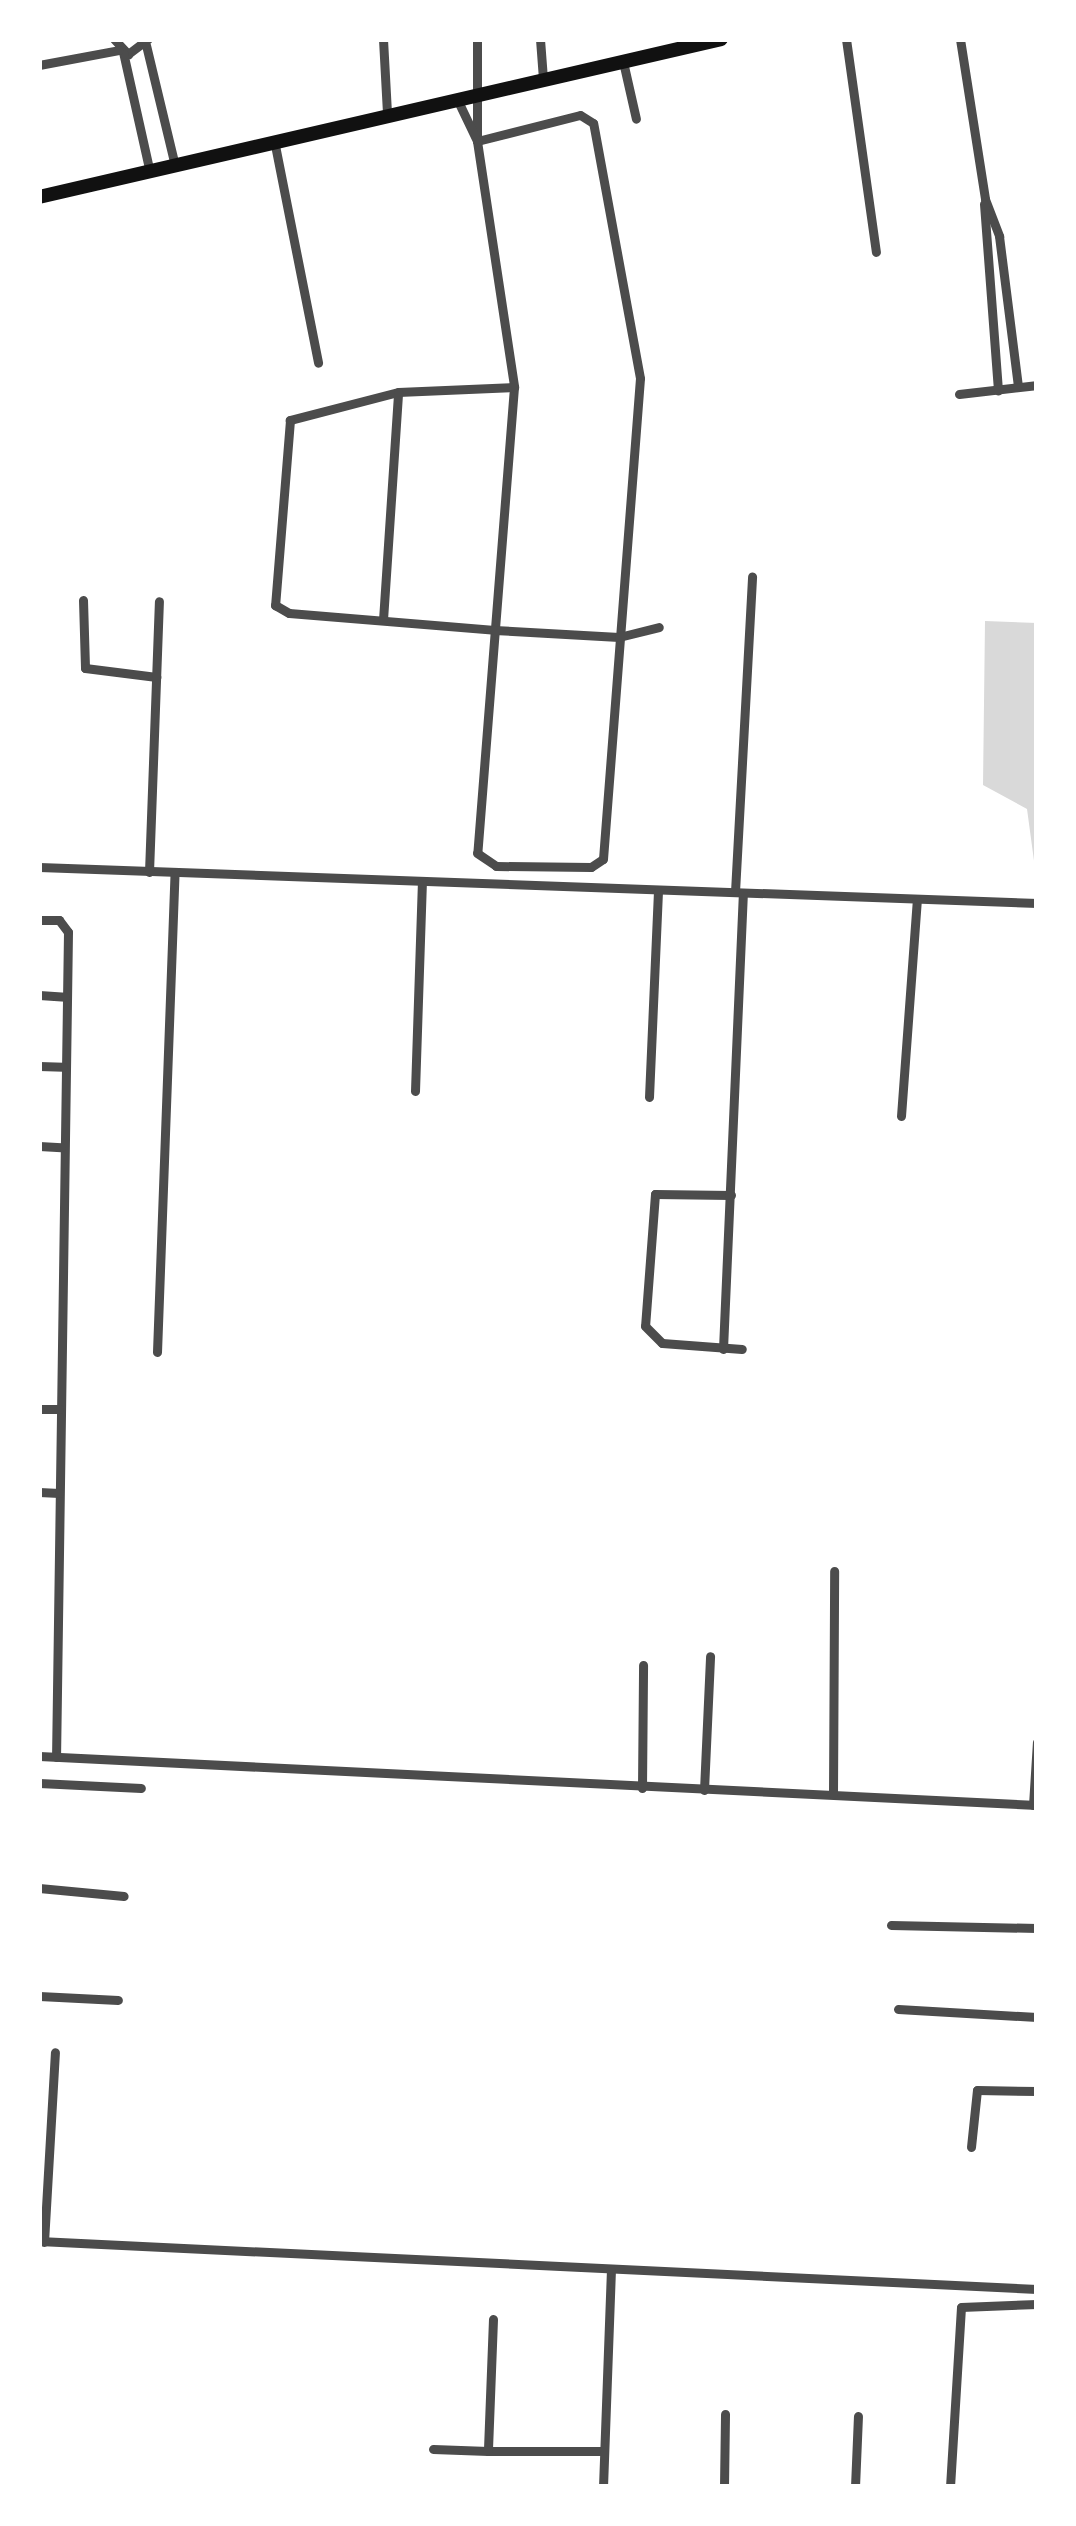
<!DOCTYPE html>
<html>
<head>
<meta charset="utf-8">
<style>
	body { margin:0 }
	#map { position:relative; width:1076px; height:2526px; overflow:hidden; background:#fff; font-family:"IBM Plex Serif",serif }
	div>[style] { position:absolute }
	.water>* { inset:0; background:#d9d9d9 }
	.minor>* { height:9px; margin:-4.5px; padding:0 4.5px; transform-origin:4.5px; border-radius:4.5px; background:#4c4c4c }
	.primary>* { height:14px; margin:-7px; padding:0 7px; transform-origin:7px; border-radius:7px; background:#111 }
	span { translate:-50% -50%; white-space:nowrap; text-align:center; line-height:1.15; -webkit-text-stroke:12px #fff; paint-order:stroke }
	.frame { position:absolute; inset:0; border:42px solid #fff; pointer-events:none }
</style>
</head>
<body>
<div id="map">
	<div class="water">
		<i style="clip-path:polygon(985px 621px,1037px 623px,1037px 883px,1027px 809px,983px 785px)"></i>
	</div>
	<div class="minor">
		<i style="left:114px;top:39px;width:21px;rotate:47deg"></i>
		<i style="left:128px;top:54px;width:25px;rotate:-37deg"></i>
		<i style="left:383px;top:39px;width:74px;rotate:86.9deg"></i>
		<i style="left:477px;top:39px;width:102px;rotate:90deg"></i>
		<i style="left:477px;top:141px;width:249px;rotate:81.4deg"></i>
		<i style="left:514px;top:387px;width:467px;rotate:94.5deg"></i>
		<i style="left:477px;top:853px;width:23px;rotate:34deg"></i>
		<i style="left:496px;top:866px;width:95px;rotate:0.6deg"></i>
		<i style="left:591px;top:867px;width:14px;rotate:-34deg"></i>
		<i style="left:603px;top:859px;width:482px;rotate:-85.6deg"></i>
		<i style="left:640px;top:378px;width:259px;rotate:-100.4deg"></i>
		<i style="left:593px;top:123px;width:15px;rotate:-148deg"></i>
		<i style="left:580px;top:115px;width:106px;rotate:165.8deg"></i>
		<i style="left:540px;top:39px;width:40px;rotate:85.7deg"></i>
		<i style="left:846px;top:39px;width:215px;rotate:82deg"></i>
		<i style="left:960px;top:39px;width:162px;rotate:81.1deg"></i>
		<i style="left:985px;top:199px;width:40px;rotate:69deg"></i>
		<i style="left:999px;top:236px;width:152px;rotate:82.8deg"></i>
		<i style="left:146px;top:45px;width:120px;rotate:76.5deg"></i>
		<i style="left:123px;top:52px;width:119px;rotate:77.4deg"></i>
		<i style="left:39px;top:65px;width:81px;rotate:-10.6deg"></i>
		<i style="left:624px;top:66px;width:54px;rotate:77.2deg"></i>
		<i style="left:457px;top:99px;width:47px;rotate:64.5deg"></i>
		<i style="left:274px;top:140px;width:227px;rotate:78.8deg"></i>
		<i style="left:984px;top:204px;width:187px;rotate:85.7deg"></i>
		<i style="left:514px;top:387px;width:116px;rotate:177.5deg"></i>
		<i style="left:398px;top:392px;width:112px;rotate:165.5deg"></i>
		<i style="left:290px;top:420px;width:186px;rotate:94.6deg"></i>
		<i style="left:275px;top:605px;width:16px;rotate:30deg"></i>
		<i style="left:289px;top:613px;width:206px;rotate:4.7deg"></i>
		<i style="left:494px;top:630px;width:125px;rotate:3.2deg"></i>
		<i style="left:619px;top:637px;width:41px;rotate:-14deg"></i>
		<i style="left:959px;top:394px;width:79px;rotate:-6.6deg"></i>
		<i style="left:83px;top:600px;width:68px;rotate:88.3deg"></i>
		<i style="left:85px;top:668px;width:72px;rotate:7.2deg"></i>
		<i style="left:383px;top:620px;width:228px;rotate:-86.2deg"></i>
		<i style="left:39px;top:867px;width:999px;rotate:2.07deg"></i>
		<i style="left:149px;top:872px;width:271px;rotate:-87.9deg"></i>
		<i style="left:735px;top:892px;width:316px;rotate:-86.9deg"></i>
		<i style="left:39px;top:920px;width:20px"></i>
		<i style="left:59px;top:920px;width:15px;rotate:53deg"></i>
		<i style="left:68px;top:932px;width:825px;rotate:90.83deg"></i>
		<i style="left:39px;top:995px;width:26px;rotate:4deg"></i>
		<i style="left:39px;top:1066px;width:24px;rotate:2deg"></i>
		<i style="left:415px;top:1091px;width:210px;rotate:-88.1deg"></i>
		<i style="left:649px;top:1097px;width:207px;rotate:-87.5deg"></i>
		<i style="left:901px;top:1116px;width:217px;rotate:-85.8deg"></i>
		<i style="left:39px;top:1146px;width:22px;rotate:3deg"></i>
		<i style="left:731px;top:1195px;width:76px;rotate:-179.2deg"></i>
		<i style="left:655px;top:1194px;width:132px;rotate:94.3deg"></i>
		<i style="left:645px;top:1326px;width:24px;rotate:45deg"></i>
		<i style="left:662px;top:1343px;width:80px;rotate:4.3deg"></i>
		<i style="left:723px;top:1349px;width:456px;rotate:-87.5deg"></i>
		<i style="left:157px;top:1352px;width:480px;rotate:-87.9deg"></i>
		<i style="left:39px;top:1409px;width:20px"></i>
		<i style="left:39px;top:1492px;width:20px;rotate:3deg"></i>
		<i style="left:39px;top:1756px;width:999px;rotate:2.81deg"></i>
		<i style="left:39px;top:1783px;width:102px;rotate:2.8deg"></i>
		<i style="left:642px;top:1788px;width:123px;rotate:-89.5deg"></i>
		<i style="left:704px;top:1790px;width:134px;rotate:-87.4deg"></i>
		<i style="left:833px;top:1794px;width:223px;rotate:-89.7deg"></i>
		<i style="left:1033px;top:1805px;width:63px;rotate:-86.4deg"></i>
		<i style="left:39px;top:1888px;width:85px;rotate:5.4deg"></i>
		<i style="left:891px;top:1925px;width:146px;rotate:1.2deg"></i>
		<i style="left:39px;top:1996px;width:79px;rotate:2.9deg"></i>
		<i style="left:898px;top:2009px;width:139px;rotate:3.3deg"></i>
		<i style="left:971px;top:2147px;width:57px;rotate:-84deg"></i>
		<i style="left:977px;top:2090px;width:60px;rotate:1deg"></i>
		<i style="left:39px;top:2241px;width:999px;rotate:2.75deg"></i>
		<i style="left:44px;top:2242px;width:190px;rotate:-86.7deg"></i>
		<i style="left:493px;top:2319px;width:132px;rotate:92.2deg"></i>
		<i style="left:488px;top:2451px;width:115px"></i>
		<i style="left:433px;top:2449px;width:55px;rotate:2.1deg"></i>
		<i style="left:603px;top:2487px;width:218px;rotate:-87.9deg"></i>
		<i style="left:724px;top:2487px;width:73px;rotate:-89.2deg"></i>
		<i style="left:855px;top:2487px;width:71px;rotate:-87.6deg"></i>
		<i style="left:950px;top:2487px;width:180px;rotate:-86.5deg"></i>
		<i style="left:961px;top:2307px;width:76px;rotate:-2.3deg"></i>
	</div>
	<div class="primary">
		<i style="left:39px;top:197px;width:700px;rotate:-13.04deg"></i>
	</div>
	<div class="frame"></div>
</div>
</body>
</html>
